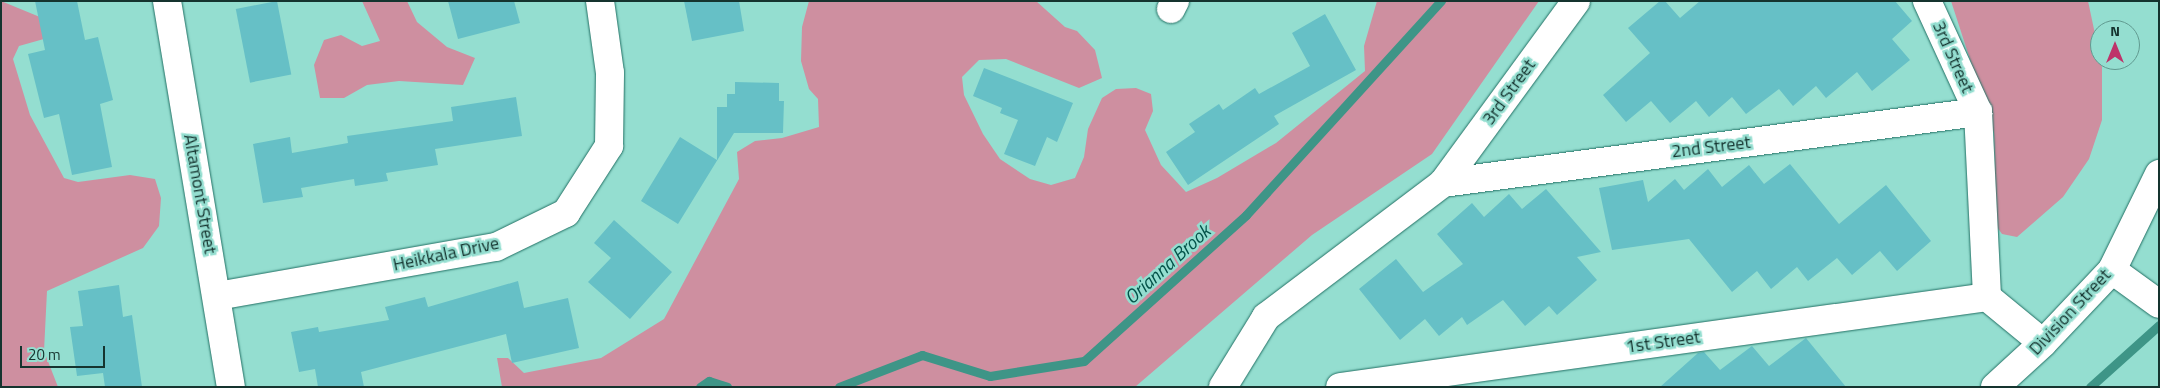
<!DOCTYPE html>
<html>
<head>
<meta charset="utf-8">
<style>
	body { margin:0 }
	#map { position:relative; width:2160px; height:388px; overflow:hidden; background:#94ded0; font-family:"Titillium Web",sans-serif }
	div>[style] { position:absolute }
	.green>* { inset:0; background:#ce8fa0 }
	.stream>* { height:9px; margin:-4.5px; padding:0 4.5px; transform-origin:4.5px; border-radius:4.5px; background:#3e9587 }
	.building>* { inset:0; background:#66c0c6; transform-origin:0 0 }
	.roads { filter:drop-shadow(0 0 1px #227064) drop-shadow(0 0 1px #227064) }
	.minor>* { height:28px; margin:-14px; padding:0 14px; transform-origin:14px; border-radius:14px; background:#fff }
	span { translate:-50% -50%; white-space:nowrap; text-align:center; line-height:1.15; -webkit-text-stroke:5px #94ded0; paint-order:stroke }
	.street-label { font-size:18px; color:#15342f }
	.water-label { font-size:19px; color:#035248; font-style:italic }
	.frame { position:absolute; inset:0; border:2px solid #15342f; pointer-events:none }
	.north { position:absolute; left:2090px; top:20px; width:50px; height:50px; box-sizing:border-box; background:#94ded0; border:1px solid #619a90; border-radius:50%; rotate:0deg; font-size:14px; font-weight:700; line-height:20px; text-align:center; color:#15342f }
	.north::after { content:''; display:block; margin:auto; width:18px; height:22px; background:#be336a; clip-path:polygon(50% 0,100% 100%,50% 72%,0 100%) }
	.scale { position:absolute; left:20px; top:346px; width:85px; height:22px; box-sizing:border-box; border:2px solid #15342f; border-top:0; padding-left:6px; font-size:15px; line-height:18px; white-space:nowrap; color:#15342f; -webkit-text-stroke:4px #94ded0; paint-order:stroke }
</style>
</head>
<body>
<div id="map">
	<div class="green">
		<i style="clip-path:polygon(1px 1px,52px 22px,58px 35px,19px 46px,13px 59px,30px 115px,64px 178px,78px 182px,130px 175px,155px 179px,161px 198px,159px 226px,143px 248px,47px 291px,44px 351px,58px 387px,1px 387px)"></i>
		<i style="clip-path:polygon(362px 1px,407px 1px,417px 22px,447px 47px,475px 58px,463px 85px,399px 81px,367px 85px,344px 98px,320px 98px,314px 65px,324px 40px,341px 35px,362px 46px,380px 41px)"></i>
		<i style="clip-path:polygon(809px 1px,1036px 1px,1065px 27px,1077px 31px,1095px 50px,1102px 78px,1079px 88px,1006px 59px,979px 60px,962px 77px,964px 95px,983px 134px,1000px 159px,1030px 179px,1051px 185px,1075px 178px,1084px 157px,1088px 129px,1102px 98px,1116px 89px,1136px 88px,1151px 94px,1153px 111px,1145px 130px,1161px 165px,1186px 192px,1217px 178px,1276px 143px,1365px 71px,1364px 46px,1377px 1px,1539px 1px,1432px 154px,1312px 235px,1135px 387px,502px 387px,497px 358px,508px 358px,524px 373px,601px 358px,664px 319px,739px 179px,737px 152px,755px 141px,782px 138px,819px 127px,818px 99px,809px 89px,801px 61px,802px 27px)"></i>
		<i style="clip-path:polygon(1951px 1px,2088px 1px,2102px 67px,2102px 120px,2089px 159px,2063px 197px,2017px 237px,2002px 234px,1990px 217px,1995px 172px,1994px 133px)"></i>
	</div>
	<div class="stream">
		<i style="left:700px;top:387px;width:11px;rotate:-34deg"></i>
		<i style="left:709px;top:381px;width:19px;rotate:18deg"></i>
		<i style="left:839px;top:387px;width:89px;rotate:-21.1deg"></i>
		<i style="left:922px;top:355px;width:71px;rotate:17.2deg"></i>
		<i style="left:990px;top:376px;width:95px;rotate:-9.1deg"></i>
		<i style="left:1084px;top:361px;width:218px;rotate:-42deg"></i>
		<i style="left:1246px;top:215px;width:290px;rotate:-47.7deg"></i>
		<i style="left:2090px;top:387px;width:93px;rotate:-41.9deg"></i>
	</div>
	<div class="building">
		<i style="clip-path:polygon(35px 1px,77px 1px,85px 40px,98px 37px,113px 100px,100px 104px,112px 167px,72px 175px,59px 114px,44px 118px,28px 54px,45px 50px)"></i>
		<i style="left:277px;top:1px;width:75px;height:42px;rotate:79deg"></i>
		<i style="clip-path:polygon(448px 1px,514px 1px,520px 23px,458px 39px)"></i>
		<i style="clip-path:polygon(684px 1px,739px 1px,744px 31px,692px 41px)"></i>
		<i style="clip-path:polygon(1660px 1px,1665px 1px,1680px 18px,1700px 1px,1895px 1px,1912px 21px,1892px 39px,1910px 60px,1872px 91px,1857px 72px,1826px 98px,1816px 86px,1793px 106px,1779px 89px,1746px 114px,1732px 97px,1709px 117px,1696px 101px,1670px 123px,1651px 101px,1626px 122px,1603px 95px,1650px 53px,1628px 28px)"></i>
		<i style="clip-path:polygon(1325px 14px,1356px 70px,1274px 116px,1279px 124px,1188px 185px,1166px 152px,1195px 132px,1189px 124px,1219px 104px,1223px 110px,1255px 88px,1259px 94px,1310px 66px,1292px 33px)"></i>
		<i style="clip-path:polygon(984px 68px,1073px 103px,1057px 142px,1047px 137px,1035px 166px,1004px 154px,1018px 120px,1000px 113px,1002px 108px,973px 96px)"></i>
		<i style="clip-path:polygon(735px 82px,779px 83px,779px 101px,784px 101px,783px 133px,734px 133px,678px 224px,641px 201px,680px 137px,717px 160px,717px 107px,727px 107px,727px 94px,735px 94px)"></i>
		<i style="clip-path:polygon(516px 97px,522px 136px,435px 149px,438px 165px,386px 173px,388px 181px,355px 186px,354px 179px,301px 188px,303px 197px,263px 203px,253px 144px,290px 137px,292px 153px,348px 143px,347px 136px,453px 121px,451px 107px)"></i>
		<i style="clip-path:polygon(1790px 164px,1839px 224px,1886px 185px,1931px 241px,1897px 271px,1880px 251px,1852px 275px,1837px 258px,1808px 281px,1797px 267px,1771px 289px,1757px 271px,1732px 292px,1689px 239px,1612px 250px,1599px 188px,1643px 180px,1648px 202px,1675px 179px,1684px 190px,1708px 169px,1722px 187px,1749px 165px,1764px 184px)"></i>
		<i style="clip-path:polygon(1546px 189px,1601px 252px,1577px 257px,1597px 280px,1557px 315px,1549px 306px,1525px 326px,1503px 300px,1467px 325px,1462px 317px,1439px 336px,1425px 319px,1400px 340px,1359px 289px,1396px 259px,1423px 292px,1463px 264px,1437px 234px,1472px 203px,1484px 217px,1509px 194px,1522px 209px)"></i>
		<i style="clip-path:polygon(614px 220px,672px 272px,630px 319px,588px 282px,611px 258px,594px 243px)"></i>
		<i style="clip-path:polygon(518px 281px,524px 308px,568px 298px,579px 348px,512px 363px,506px 334px,361px 372px,364px 387px,318px 387px,315px 369px,299px 372px,291px 332px,318px 327px,319px 332px,389px 320px,385px 307px,425px 297px,428px 307px)"></i>
		<i style="clip-path:polygon(119px 285px,123px 317px,132px 315px,142px 387px,105px 387px,103px 373px,77px 376px,70px 327px,83px 326px,78px 291px)"></i>
		<i style="clip-path:polygon(1806px 338px,1846px 387px,1660px 387px,1698px 353px,1704px 352px,1720px 370px,1752px 346px,1769px 366px)"></i>
	</div>
	<div class="roads">
		<div class="minor">
			<i style="left:167px;top:1px;width:391px;rotate:80.6deg"></i>
			<i style="left:1927px;top:1px;width:122px;rotate:65.3deg"></i>
			<i style="left:1978px;top:112px;width:185px;rotate:87.2deg"></i>
			<i style="left:1987px;top:297px;width:72px;rotate:39.4deg"></i>
			<i style="left:1171px;top:9px;width:9px;rotate:-63deg"></i>
			<i style="left:1443px;top:183px;width:540px;rotate:-7.56deg"></i>
			<i style="left:2112px;top:270px;width:58px;rotate:35.9deg"></i>
			<i style="left:217px;top:296px;width:283px;rotate:-10deg"></i>
			<i style="left:496px;top:247px;width:78px;rotate:-25.9deg"></i>
			<i style="left:566px;top:213px;width:80px;rotate:-57.3deg"></i>
			<i style="left:609px;top:146px;width:73px;rotate:-89.2deg"></i>
			<i style="left:610px;top:73px;width:73px;rotate:-97.9deg"></i>
			<i style="left:1223px;top:387px;width:82px;rotate:-58.4deg"></i>
			<i style="left:1266px;top:317px;width:222px;rotate:-37.1deg"></i>
			<i style="left:1443px;top:183px;width:225px;rotate:-53.8deg"></i>
			<i style="left:1340px;top:387px;width:653px;rotate:-7.92deg"></i>
			<i style="left:1995px;top:387px;width:65px;rotate:-42.5deg"></i>
			<i style="left:2043px;top:343px;width:100px;rotate:-46.6deg"></i>
			<i style="left:2112px;top:270px;width:107px;rotate:-63.9deg"></i>
		</div>
	</div>
	<div class="street-label">
		<span style="left:1953px;top:57px;rotate:66deg">3rd Street</span>
		<span style="left:1509px;top:92px;rotate:-54deg">3rd Street</span>
		<span style="left:1711px;top:147px;rotate:-7deg">2nd Street</span>
		<span style="left:200px;top:194px;rotate:80deg">Altamont Street</span>
		<span style="left:446px;top:254px;rotate:-12deg">Heikkala Drive</span>
		<span style="left:2070px;top:312px;rotate:-47deg">Division Street</span>
		<span style="left:1663px;top:342px;rotate:-8deg">1st Street</span>
	</div>
	<div class="water-label">
		<span style="left:1167px;top:264px;rotate:-42deg">Orianna Brook</span>
	</div>
	<div class="frame"></div>
	<div class="north">N</div>
	<div class="scale">20 m</div>
</div>
</body>
</html>
